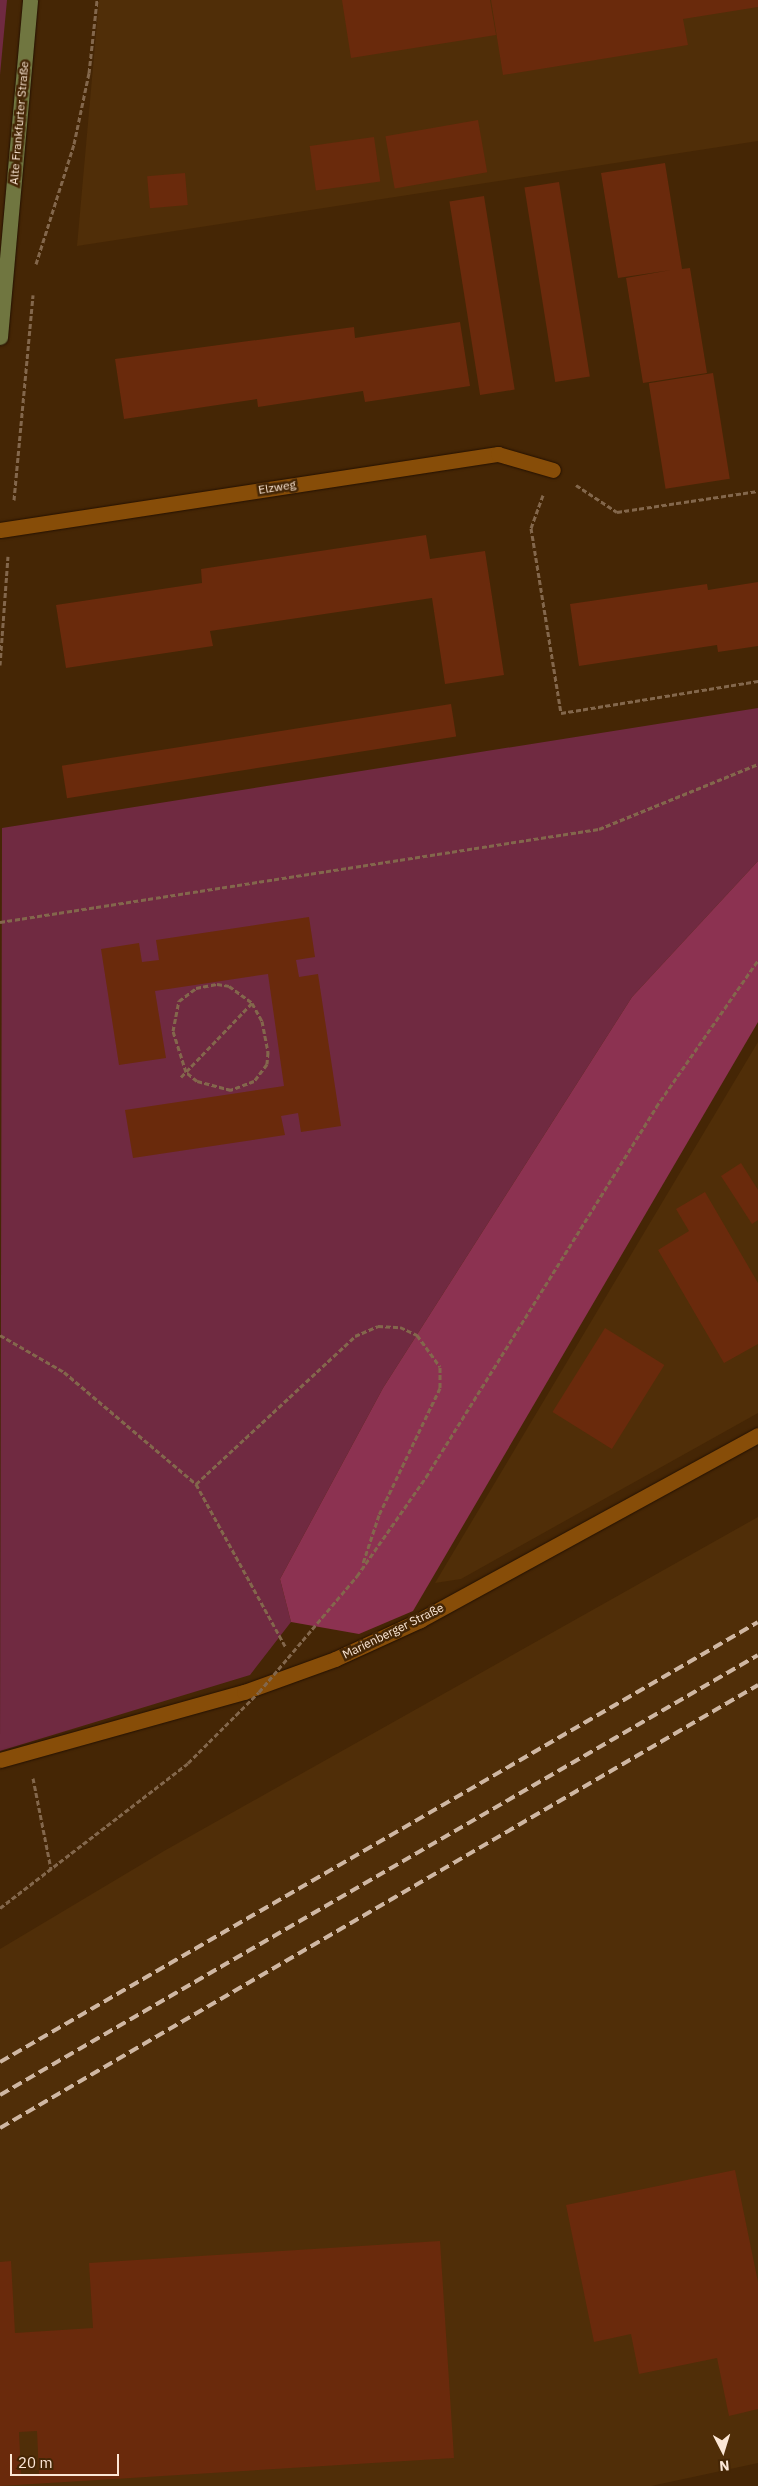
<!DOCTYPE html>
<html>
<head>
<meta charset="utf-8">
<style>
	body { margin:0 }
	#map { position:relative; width:758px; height:2486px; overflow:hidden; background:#452605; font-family:"IBM Plex Sans",sans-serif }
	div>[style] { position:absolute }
	.built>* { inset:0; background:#502e08 }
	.green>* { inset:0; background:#702a41 }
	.forest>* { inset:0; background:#8c3251 }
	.building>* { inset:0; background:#6a2a0c; transform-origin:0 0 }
	.path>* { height:3px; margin-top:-1.5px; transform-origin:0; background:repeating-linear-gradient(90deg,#83674c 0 5px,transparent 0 7.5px) }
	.roads { filter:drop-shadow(0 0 1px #241102) drop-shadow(0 0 1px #241102) }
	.street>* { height:15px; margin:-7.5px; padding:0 7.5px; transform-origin:7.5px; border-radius:7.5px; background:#874d08 }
	.secondary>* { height:15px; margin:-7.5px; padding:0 7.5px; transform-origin:7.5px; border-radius:7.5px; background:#707640 }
	.rail>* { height:4px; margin-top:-2px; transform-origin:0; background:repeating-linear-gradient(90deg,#cfb7a3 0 10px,transparent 0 15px) }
	.path-bridge>* { height:3px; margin-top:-1.5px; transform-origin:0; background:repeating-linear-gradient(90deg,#83674c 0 5px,transparent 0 7.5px) }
	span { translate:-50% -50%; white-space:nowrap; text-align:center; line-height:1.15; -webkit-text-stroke:5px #452605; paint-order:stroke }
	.street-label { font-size:12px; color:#fce7d6 }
	.north { position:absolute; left:698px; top:2426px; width:50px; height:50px; -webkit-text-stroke:4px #452605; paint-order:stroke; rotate:175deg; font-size:14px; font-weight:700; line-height:20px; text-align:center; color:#fce7d6 }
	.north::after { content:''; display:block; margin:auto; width:18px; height:22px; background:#fce7d6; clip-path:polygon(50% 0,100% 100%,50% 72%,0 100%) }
	.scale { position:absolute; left:10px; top:2454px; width:109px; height:22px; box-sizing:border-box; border:2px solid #fce7d6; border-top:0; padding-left:6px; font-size:15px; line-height:18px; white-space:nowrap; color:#fce7d6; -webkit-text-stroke:4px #452605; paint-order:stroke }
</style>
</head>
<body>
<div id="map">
	<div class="built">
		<i style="clip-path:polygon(99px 0,758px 0,758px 141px,77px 246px)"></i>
		<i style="clip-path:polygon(758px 1042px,758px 1413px,461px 1579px,435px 1583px)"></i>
		<i style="clip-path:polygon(758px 1517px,758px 2463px,651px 2486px,0 2486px,0 1949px,164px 1851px)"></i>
	</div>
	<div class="green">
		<i style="clip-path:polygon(0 0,7px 0,0 75px)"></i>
		<i style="clip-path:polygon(758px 708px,758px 861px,632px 997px,383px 1388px,280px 1579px,291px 1622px,250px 1675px,0 1751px,2px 828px)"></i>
	</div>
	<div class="forest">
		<i style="clip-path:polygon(758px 861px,758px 1022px,413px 1611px,359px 1634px,291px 1622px,280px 1579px,383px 1388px,632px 997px)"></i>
	</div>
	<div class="building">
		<i style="clip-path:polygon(342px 0,490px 0,496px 35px,351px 58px)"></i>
		<i style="clip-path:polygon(491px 0,758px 0,758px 7px,683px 19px,688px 45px,503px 75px)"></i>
		<i style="left:478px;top:120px;width:53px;height:94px;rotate:80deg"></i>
		<i style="left:374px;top:137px;width:45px;height:65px;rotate:82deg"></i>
		<i style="clip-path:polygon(665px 163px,682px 269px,690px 268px,707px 373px,643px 383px,626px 278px,671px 270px,618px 278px,601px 173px)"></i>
		<i style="left:185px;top:173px;width:32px;height:38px;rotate:85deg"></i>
		<i style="left:559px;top:182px;width:197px;height:35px;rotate:81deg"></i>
		<i style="left:484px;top:196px;width:196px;height:35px;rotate:81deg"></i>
		<i style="clip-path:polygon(460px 322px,470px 386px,365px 402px,363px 391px,258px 407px,257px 399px,124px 419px,115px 359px,354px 327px,355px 338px)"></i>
		<i style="left:713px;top:373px;width:107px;height:65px;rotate:81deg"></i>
		<i style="clip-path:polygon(426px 535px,430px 559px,485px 551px,504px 675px,445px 684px,432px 598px,210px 631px,213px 646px,66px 668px,56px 605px,202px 583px,201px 569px)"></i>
		<i style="clip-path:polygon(758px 582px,758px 646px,718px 652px,717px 645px,579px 666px,570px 604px,707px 584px,708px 590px)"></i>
		<i style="left:451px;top:704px;width:33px;height:394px;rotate:81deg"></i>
		<i style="clip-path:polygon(309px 917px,315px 957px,296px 960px,299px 977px,318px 974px,341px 1126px,301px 1132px,298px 1113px,281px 1116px,285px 1135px,133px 1158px,125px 1110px,284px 1086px,268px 974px,155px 991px,166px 1058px,119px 1065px,101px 949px,139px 943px,142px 962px,159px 960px,156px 940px)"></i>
		<i style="clip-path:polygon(741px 1163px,758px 1190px,758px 1220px,752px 1224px,721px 1176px)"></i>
		<i style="clip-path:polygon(705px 1192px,758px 1283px,758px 1344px,724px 1363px,658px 1250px,689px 1231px,676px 1209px)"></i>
		<i style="left:605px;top:1328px;width:70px;height:99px;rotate:32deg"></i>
		<i style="clip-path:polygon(735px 2170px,758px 2282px,758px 2409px,729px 2416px,717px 2358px,639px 2374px,631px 2334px,594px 2342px,566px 2205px)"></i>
		<i style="clip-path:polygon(evenodd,440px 2241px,454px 2458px,0 2486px,0 2262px,11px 2261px,15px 2333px,93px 2328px,89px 2263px,440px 2241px,37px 2431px,39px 2474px,21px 2475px,19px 2432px,37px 2431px)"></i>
	</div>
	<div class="path">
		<i style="left:36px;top:264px;width:126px;rotate:-72.4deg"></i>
		<i style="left:74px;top:144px;width:73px;rotate:-78.1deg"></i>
		<i style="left:89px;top:73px;width:73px;rotate:-83.7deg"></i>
		<i style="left:576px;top:485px;width:49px;rotate:33.4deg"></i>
		<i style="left:617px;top:512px;width:143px;rotate:-8.5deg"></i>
		<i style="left:543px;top:495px;width:35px;rotate:110deg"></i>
		<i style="left:531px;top:528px;width:187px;rotate:80.8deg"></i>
		<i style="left:561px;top:713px;width:200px;rotate:-9.2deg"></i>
		<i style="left:14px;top:500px;width:206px;rotate:-84.7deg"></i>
		<i style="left:0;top:665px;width:109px;rotate:-85.8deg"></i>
		<i style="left:0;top:922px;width:606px;rotate:-8.83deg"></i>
		<i style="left:599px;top:829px;width:172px;rotate:-22.2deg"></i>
		<i style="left:217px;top:984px;width:12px;rotate:9deg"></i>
		<i style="left:229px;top:986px;width:29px;rotate:36deg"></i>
		<i style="left:252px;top:1003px;width:21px;rotate:61deg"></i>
		<i style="left:262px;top:1021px;width:32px;rotate:79deg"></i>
		<i style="left:268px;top:1052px;width:12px;rotate:95deg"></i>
		<i style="left:267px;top:1064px;width:21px;rotate:127deg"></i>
		<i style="left:254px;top:1081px;width:25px;rotate:159deg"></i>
		<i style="left:231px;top:1090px;width:35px;rotate:-165deg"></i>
		<i style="left:197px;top:1081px;width:14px;rotate:-141deg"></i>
		<i style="left:186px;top:1072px;width:43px;rotate:-107.6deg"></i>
		<i style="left:173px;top:1031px;width:31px;rotate:-79deg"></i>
		<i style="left:179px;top:1001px;width:21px;rotate:-37deg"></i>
		<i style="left:196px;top:988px;width:21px;rotate:-11deg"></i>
		<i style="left:181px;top:1077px;width:103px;rotate:-46.2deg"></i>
		<i style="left:0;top:1335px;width:74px;rotate:30deg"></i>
		<i style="left:64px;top:1372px;width:173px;rotate:40.3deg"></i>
		<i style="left:196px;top:1484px;width:187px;rotate:61.2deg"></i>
		<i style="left:196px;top:1484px;width:217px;rotate:-42.9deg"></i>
		<i style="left:355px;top:1336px;width:25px;rotate:-23deg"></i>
		<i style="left:378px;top:1326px;width:22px;rotate:3deg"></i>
		<i style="left:400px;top:1327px;width:19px;rotate:25deg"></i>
		<i style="left:417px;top:1335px;width:39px;rotate:54deg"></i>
		<i style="left:440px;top:1367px;width:21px;rotate:90deg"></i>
		<i style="left:440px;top:1388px;width:141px;rotate:115.7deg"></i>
		<i style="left:379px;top:1515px;width:51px;rotate:108.4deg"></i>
		<i style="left:357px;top:1576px;width:121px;rotate:-55.1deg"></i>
		<i style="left:426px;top:1477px;width:436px;rotate:-58.1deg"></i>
		<i style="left:656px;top:1107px;width:179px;rotate:-55.2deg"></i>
		<i style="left:33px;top:1778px;width:93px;rotate:78.8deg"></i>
		<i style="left:0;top:1908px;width:237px;rotate:-37.6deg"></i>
	</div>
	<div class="roads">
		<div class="street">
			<i style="left:0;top:530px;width:504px;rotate:-8.68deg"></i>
			<i style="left:498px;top:454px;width:57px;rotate:16.2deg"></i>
			<i style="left:0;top:1760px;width:253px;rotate:-15.6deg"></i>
			<i style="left:244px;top:1692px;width:97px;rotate:-19.9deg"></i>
			<i style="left:335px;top:1659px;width:94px;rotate:-24.6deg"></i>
			<i style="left:420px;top:1620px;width:385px;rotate:-28.7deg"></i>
		</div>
		<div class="secondary">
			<i style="left:0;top:337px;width:338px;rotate:-84.9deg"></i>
		</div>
	</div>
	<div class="rail">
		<i style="left:0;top:2062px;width:876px;rotate:-30.13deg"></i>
		<i style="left:0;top:2095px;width:876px;rotate:-30.13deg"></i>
		<i style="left:0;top:2128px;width:878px;rotate:-30.3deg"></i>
	</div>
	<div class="path-bridge">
		<i style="left:188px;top:1763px;width:100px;rotate:-45deg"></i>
		<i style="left:259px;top:1692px;width:152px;rotate:-49.8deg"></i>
	</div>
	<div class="street-label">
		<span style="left:19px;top:123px;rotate:-85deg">Alte Frankfurter Straße</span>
		<span style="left:277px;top:487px;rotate:-9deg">Elzweg</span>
		<span style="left:393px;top:1631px;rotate:-26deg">Marienberger Straße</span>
	</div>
	<div class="north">N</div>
	<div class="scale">20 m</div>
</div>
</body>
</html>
